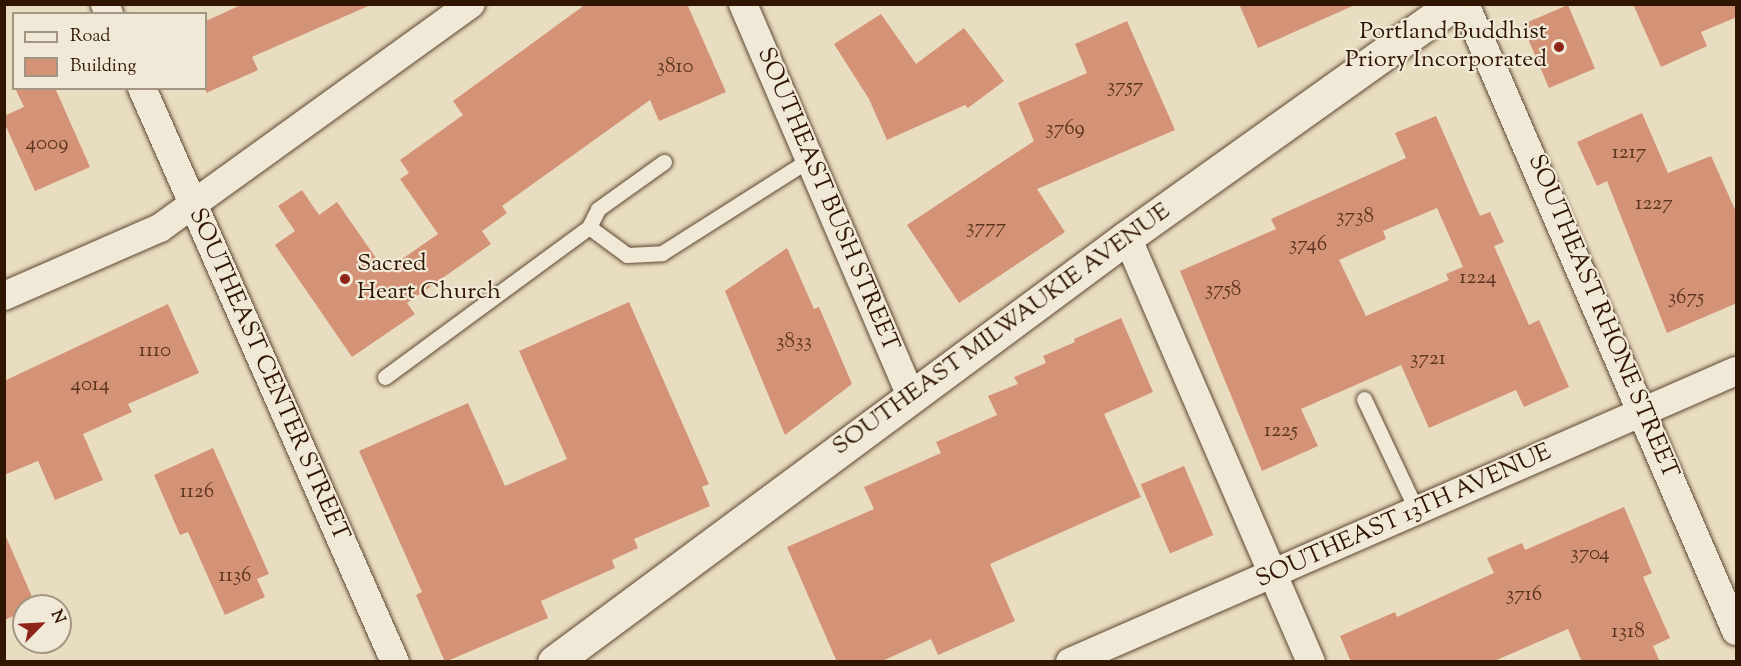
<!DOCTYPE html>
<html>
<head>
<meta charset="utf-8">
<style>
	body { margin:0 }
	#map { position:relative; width:1741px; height:666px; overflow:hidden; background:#e9ddc1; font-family:"Sorts Mill Goudy",serif }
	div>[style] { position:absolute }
	.building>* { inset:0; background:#d49276; transform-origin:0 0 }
	.roads { filter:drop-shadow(0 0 2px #5f4732) drop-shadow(0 0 2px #5f4732) }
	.lane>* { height:15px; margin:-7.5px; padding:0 7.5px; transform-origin:7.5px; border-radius:7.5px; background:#f1e9d7 }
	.street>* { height:28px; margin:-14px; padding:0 14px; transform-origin:14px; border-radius:14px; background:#f1e9d7 }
	.secondary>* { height:33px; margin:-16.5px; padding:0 16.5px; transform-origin:16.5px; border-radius:16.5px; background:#f1e9d7 }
	.dots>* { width:16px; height:16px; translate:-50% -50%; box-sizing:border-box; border:3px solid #f1e9d7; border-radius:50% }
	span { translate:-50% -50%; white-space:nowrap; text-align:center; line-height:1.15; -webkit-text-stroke:4.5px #f1e9d7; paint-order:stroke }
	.number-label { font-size:21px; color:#5a3420 }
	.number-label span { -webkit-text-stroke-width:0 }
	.poi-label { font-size:24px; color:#311503 }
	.right { translate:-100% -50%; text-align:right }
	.left { translate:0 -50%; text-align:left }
	.street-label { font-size:24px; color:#311503 }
	.frame { position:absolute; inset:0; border:6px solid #311503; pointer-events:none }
	.legend { position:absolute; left:12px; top:12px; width:195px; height:78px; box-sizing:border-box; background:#f1e9d7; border:2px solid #a49482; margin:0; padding:8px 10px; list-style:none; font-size:18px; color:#311503 }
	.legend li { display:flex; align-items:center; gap:12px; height:30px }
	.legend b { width:30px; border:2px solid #a49482 }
	.north { position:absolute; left:12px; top:594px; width:60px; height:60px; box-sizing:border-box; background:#f1e9d7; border:2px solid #a49482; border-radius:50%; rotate:66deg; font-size:16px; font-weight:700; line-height:24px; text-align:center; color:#311503 }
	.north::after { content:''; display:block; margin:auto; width:21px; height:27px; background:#8f2418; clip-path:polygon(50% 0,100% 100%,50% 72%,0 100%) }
</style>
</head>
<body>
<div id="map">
	<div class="building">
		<i style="clip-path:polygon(243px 4px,373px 4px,252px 57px,258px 70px,206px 93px,206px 21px)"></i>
		<i style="clip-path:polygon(586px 4px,687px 4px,726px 92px,659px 121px,650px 100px,502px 206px,507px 213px,482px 231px,491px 244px,407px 303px,415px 314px,352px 357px,275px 245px,295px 231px,278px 206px,302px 190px,319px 215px,337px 202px,385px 271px,438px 234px,400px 179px,409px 173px,400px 160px,463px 115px,453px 101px)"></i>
		<i style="clip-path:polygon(1239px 4px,1357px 4px,1258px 48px)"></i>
		<i style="clip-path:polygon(1633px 4px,1737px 4px,1737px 17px,1701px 32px,1707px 46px,1661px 67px)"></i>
		<i style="left:1568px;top:5px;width:69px;height:50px;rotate:67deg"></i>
		<i style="clip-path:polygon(881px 14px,916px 64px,964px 28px,1004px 81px,968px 108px,965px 105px,887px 140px,869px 99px,834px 44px)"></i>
		<i style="clip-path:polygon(1127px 21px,1175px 130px,1037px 189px,1065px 232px,959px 303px,907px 225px,1034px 141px,1018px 103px,1087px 73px,1075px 44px)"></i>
		<i style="clip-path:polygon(15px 88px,55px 88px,90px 167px,35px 191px,4px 122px,4px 116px,24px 107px)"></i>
		<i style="clip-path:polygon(1642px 113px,1668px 173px,1711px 156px,1737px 214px,1737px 303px,1667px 333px,1607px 181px,1597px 186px,1577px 142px)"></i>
		<i style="clip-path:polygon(evenodd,1436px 116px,1480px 216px,1490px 212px,1504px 242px,1494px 246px,1529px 325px,1539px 320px,1569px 387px,1524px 407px,1516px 390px,1429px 428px,1401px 365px,1301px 409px,1318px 446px,1262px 471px,1180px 271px,1276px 229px,1271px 219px,1406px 158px,1395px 133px,1436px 116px,1437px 208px,1463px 267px,1446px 274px,1449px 280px,1366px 316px,1339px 260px,1386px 239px,1383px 231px,1437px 208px)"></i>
		<i style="clip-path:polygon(787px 248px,814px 309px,819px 307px,852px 384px,785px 435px,725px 291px)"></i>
		<i style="clip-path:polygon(629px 302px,709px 484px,702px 487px,710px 506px,634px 539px,638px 548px,612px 560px,615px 568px,541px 601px,548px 618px,445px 662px,416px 595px,422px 592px,359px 451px,468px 403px,505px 486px,567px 459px,519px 351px)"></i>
		<i style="clip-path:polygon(168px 304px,199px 373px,128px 404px,132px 412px,83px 434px,103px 480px,55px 500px,38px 461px,4px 475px,4px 381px)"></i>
		<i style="clip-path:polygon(1121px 318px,1153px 392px,1104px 414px,1141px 497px,990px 564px,1015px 621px,938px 655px,931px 639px,880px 662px,837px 662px,787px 547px,874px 509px,864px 487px,941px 453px,936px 442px,997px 415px,988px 396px,1018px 384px,1014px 377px,1046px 363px,1043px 356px,1075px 342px,1074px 339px)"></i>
		<i style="clip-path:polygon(213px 448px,269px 574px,257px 579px,265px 597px,225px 615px,188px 532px,180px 535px,154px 475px)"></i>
		<i style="left:1184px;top:466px;width:75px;height:47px;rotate:67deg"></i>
		<i style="clip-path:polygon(1624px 507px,1652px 573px,1643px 577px,1670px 638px,1653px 646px,1660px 662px,1582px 662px,1568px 629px,1492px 662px,1351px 662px,1340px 636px,1395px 612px,1397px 617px,1494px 573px,1487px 558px,1522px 543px,1525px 550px)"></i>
		<i style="clip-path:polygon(4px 532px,36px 606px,24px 606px,24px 612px,4px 620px)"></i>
	</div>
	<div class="roads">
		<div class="lane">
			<i style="left:589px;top:227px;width:20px;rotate:-63deg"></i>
			<i style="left:598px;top:209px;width:81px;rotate:-35.5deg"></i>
			<i style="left:385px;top:377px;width:253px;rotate:-36.3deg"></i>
			<i style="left:589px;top:227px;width:47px;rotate:36.4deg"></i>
			<i style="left:627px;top:255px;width:35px;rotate:-3deg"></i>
			<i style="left:662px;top:253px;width:175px;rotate:-32.4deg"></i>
			<i style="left:1364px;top:399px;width:124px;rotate:64.7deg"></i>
		</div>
		<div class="street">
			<i style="left:105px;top:4px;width:11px;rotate:68deg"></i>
			<i style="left:743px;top:4px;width:426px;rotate:66.8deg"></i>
			<i style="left:1465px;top:4px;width:683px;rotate:66.63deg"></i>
			<i style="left:142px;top:88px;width:627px;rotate:66.21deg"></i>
			<i style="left:1127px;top:237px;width:463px;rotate:66.6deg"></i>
			<i style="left:4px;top:296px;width:170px;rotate:-23.6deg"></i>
			<i style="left:160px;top:228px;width:383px;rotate:-35.8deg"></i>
			<i style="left:1070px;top:662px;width:727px;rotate:-23.6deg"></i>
		</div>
		<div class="secondary">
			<i style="left:554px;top:662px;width:713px;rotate:-36.56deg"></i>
			<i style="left:1127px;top:237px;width:402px;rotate:-35.5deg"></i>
		</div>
	</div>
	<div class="dots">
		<i style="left:1559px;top:47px;background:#8f2418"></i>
		<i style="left:345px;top:279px;background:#8f2418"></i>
	</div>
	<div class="number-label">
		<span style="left:675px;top:67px">3810</span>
		<span style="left:1125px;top:87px">3757</span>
		<span style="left:1065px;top:129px">3769</span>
		<span style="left:47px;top:144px">4009</span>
		<span style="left:1629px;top:153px">1217</span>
		<span style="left:1654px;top:204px">1227</span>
		<span style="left:1355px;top:217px">3738</span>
		<span style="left:986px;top:228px">3777</span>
		<span style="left:1308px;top:245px">3746</span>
		<span style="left:1478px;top:278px">1224</span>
		<span style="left:1223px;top:290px">3758</span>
		<span style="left:1686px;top:298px">3675</span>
		<span style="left:794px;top:342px">3833</span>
		<span style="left:155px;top:351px">1110</span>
		<span style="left:1428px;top:359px">3721</span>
		<span style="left:90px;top:385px">4014</span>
		<span style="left:1281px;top:431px">1225</span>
		<span style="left:197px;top:492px">1126</span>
		<span style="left:1590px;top:554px">3704</span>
		<span style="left:235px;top:576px">1136</span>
		<span style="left:1524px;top:595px">3716</span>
		<span style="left:1628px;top:632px">1318</span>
	</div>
	<div class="poi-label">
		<span class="right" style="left:1547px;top:47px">Portland Buddhist<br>Priory Incorporated</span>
		<span class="left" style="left:357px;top:279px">Sacred<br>Heart Church</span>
	</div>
	<div class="street-label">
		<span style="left:827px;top:200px;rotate:67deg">SOUTHEAST BUSH STREET</span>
		<span style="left:1602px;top:317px;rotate:67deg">SOUTHEAST RHONE STREET</span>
		<span style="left:1002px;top:330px;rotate:-36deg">SOUTHEAST MILWAUKIE AVENUE</span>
		<span style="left:268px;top:375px;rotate:66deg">SOUTHEAST CENTER STREET</span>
		<span style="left:1404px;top:517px;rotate:-24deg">SOUTHEAST 13TH AVENUE</span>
	</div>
	<div class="frame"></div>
	<ul class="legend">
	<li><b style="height:8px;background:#f1e9d7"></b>Road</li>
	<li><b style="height:16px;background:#d49276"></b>Building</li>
	</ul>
	<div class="north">N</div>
</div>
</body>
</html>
